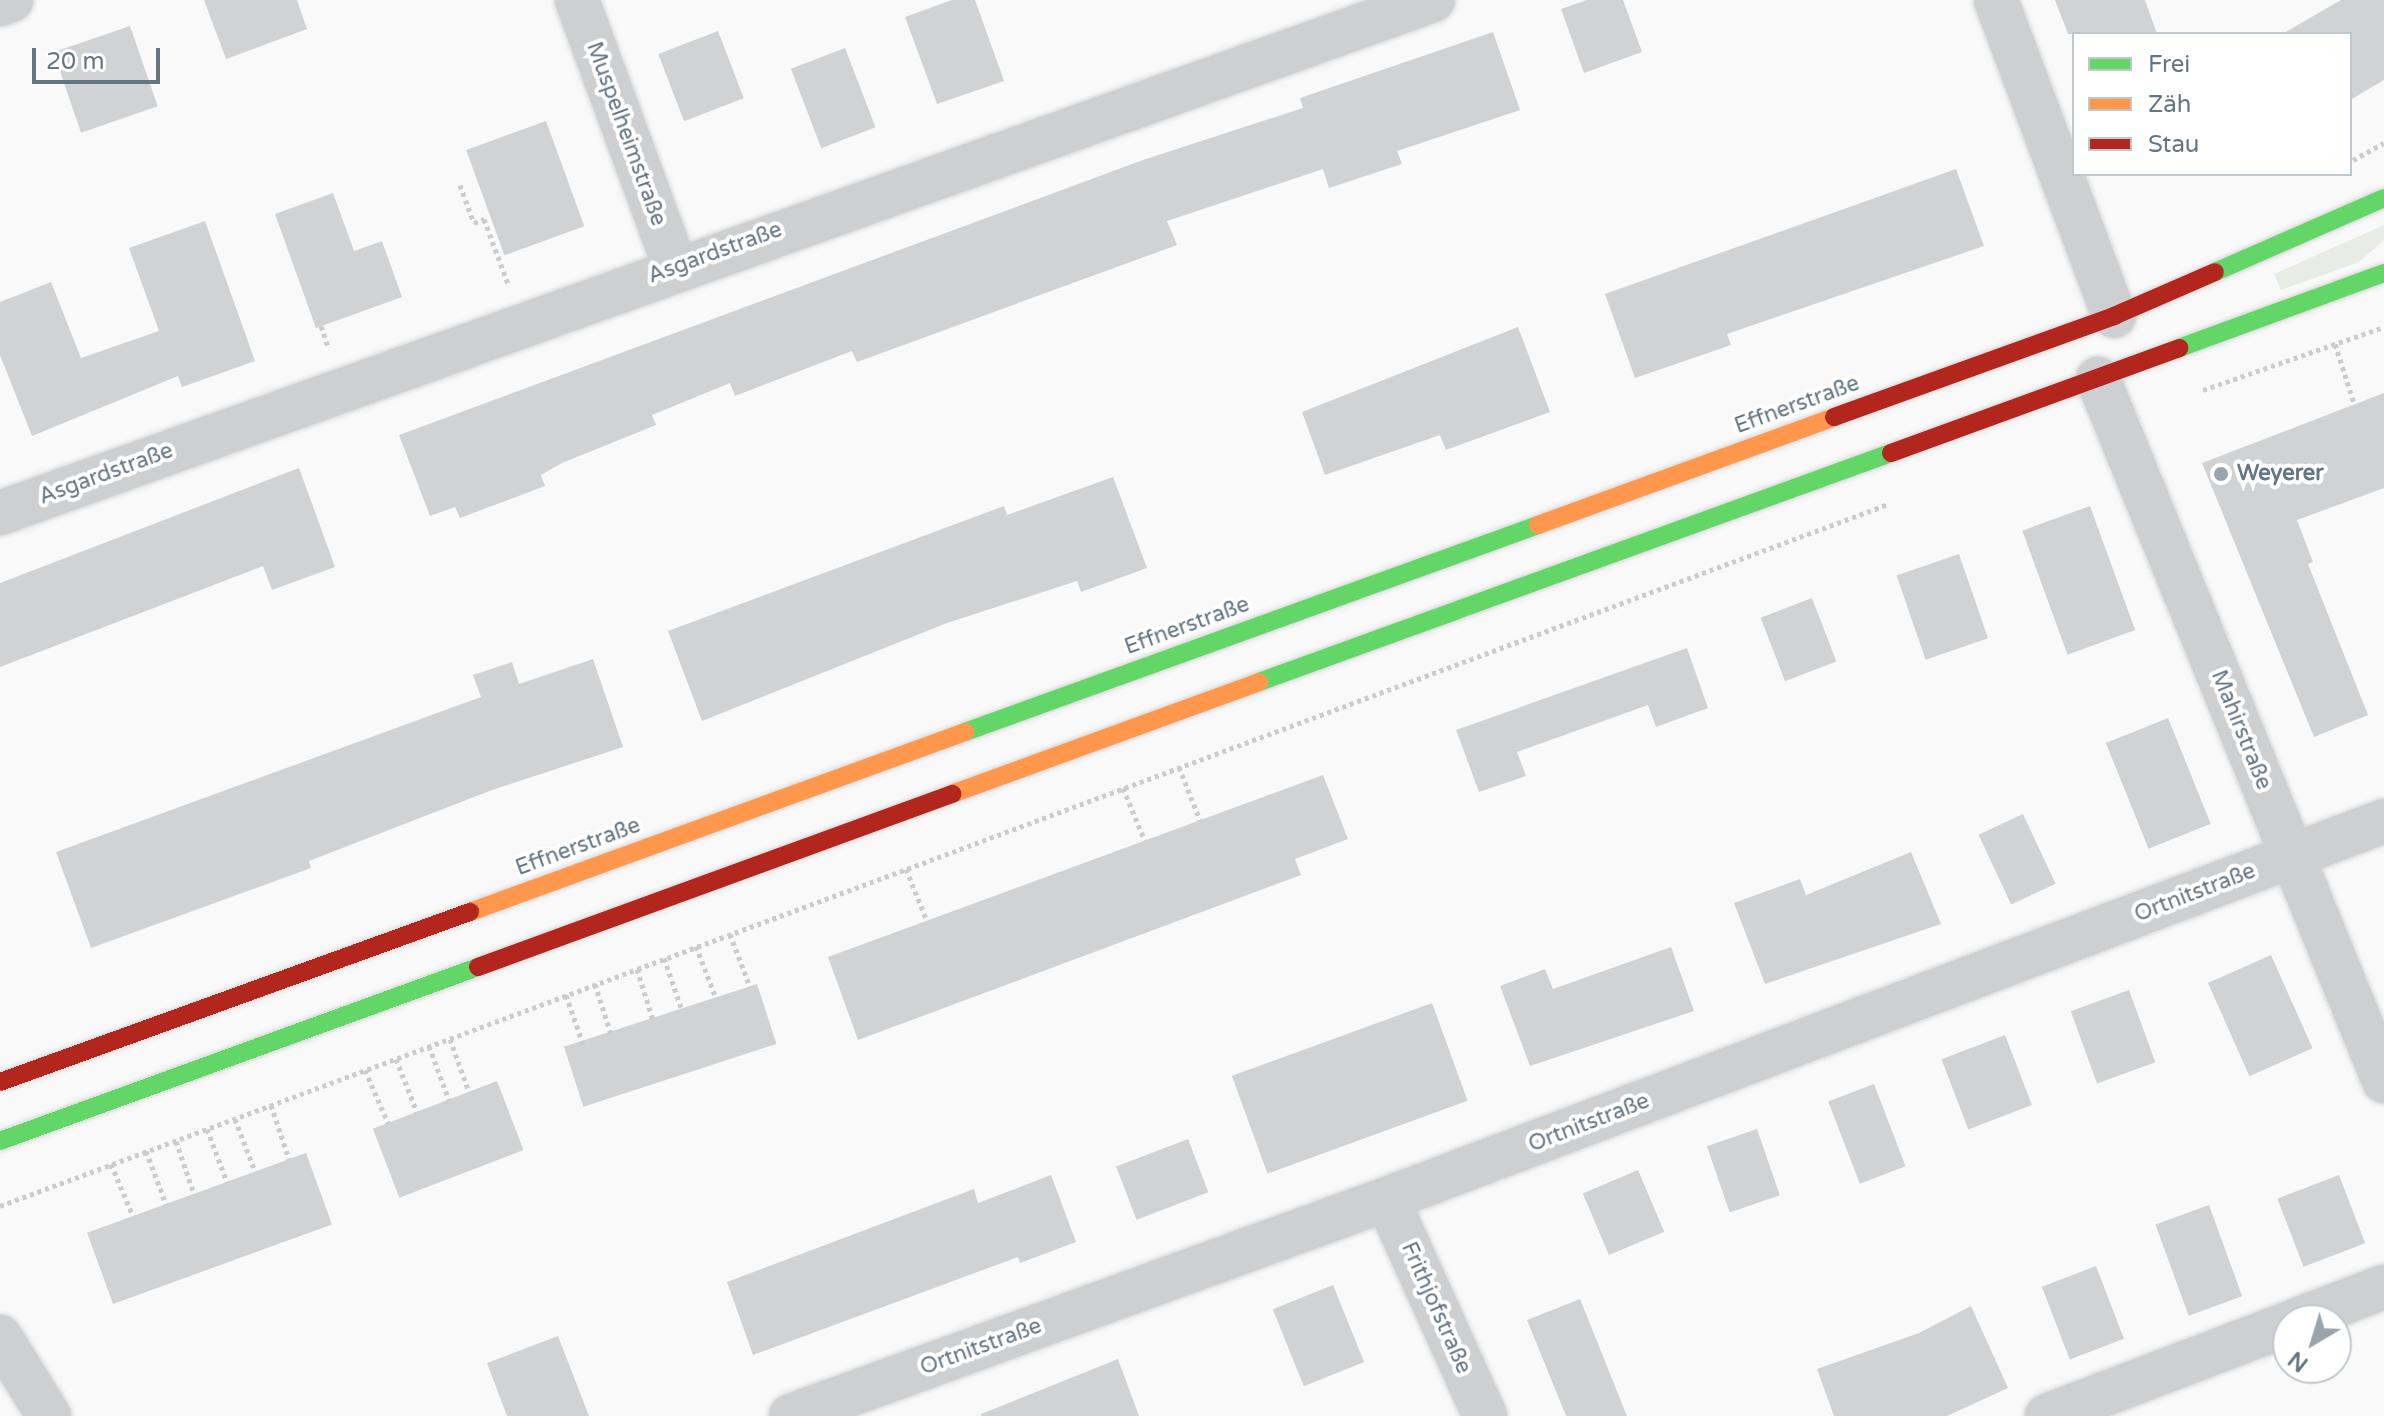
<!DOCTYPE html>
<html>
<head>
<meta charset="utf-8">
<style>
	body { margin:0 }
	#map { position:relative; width:2384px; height:1416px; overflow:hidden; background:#f9f9f9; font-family:"Varela Round",sans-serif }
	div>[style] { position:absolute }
	.green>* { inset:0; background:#e8ebe6 }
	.building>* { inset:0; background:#d0d2d3; transform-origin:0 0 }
	.path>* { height:5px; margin-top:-2.5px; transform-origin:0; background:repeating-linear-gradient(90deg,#cbcccd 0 4px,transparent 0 8px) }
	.roads { filter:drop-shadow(0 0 2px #d5d6d7) drop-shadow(0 0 2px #d5d6d7) }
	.street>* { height:44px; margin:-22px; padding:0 22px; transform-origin:22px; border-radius:22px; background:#cecfd0 }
	.fast>* { height:18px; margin:-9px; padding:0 9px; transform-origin:9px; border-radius:9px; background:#63d668 }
	.slow>* { height:18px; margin:-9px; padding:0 9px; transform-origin:9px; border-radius:9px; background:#ff974d }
	.jam>* { height:18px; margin:-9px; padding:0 9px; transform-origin:9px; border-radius:9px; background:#b3261e }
	.dots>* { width:22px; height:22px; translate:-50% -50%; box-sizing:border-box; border:4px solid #fff; border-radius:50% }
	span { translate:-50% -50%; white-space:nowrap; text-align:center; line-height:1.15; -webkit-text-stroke:8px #fff; paint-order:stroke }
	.street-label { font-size:22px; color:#657683 }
	.poi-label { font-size:22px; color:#657683; font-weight:700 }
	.left { translate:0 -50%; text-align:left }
	.legend { position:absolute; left:2072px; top:32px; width:280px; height:144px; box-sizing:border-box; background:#fff; border:2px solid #c1c8cd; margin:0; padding:10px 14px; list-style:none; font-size:24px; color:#657683 }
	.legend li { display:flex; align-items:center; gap:16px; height:40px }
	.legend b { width:40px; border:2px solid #c1c8cd }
	.north { position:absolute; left:2272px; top:1304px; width:80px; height:80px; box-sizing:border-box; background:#fff; border:2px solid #c1c8cd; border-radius:50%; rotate:218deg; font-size:22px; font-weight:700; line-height:32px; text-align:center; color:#657683 }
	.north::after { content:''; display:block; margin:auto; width:28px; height:36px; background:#99a4ac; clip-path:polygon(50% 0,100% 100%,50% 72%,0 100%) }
	.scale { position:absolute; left:32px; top:48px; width:128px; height:36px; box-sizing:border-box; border:4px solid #657683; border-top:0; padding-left:10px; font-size:24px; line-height:28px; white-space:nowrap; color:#657683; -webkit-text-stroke:6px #fff; paint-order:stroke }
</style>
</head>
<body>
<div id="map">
	<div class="green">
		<i style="clip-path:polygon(2384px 225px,2384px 240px,2359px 262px,2281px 290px,2274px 274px)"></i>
	</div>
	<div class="building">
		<i style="clip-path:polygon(204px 0,297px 0,307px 29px,226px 59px)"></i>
		<i style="clip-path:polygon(952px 0,975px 0,1004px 81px,937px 104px,905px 17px)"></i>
		<i style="clip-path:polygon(1587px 0,1623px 0,1642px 52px,1584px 73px,1561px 9px)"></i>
		<i style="clip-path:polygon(2055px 0,2145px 0,2157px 34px,2068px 34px)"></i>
		<i style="clip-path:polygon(2341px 0,2384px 0,2384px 80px,2350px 100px,2350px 34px,2282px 34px)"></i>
		<i style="left:130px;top:26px;width:85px;height:81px;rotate:71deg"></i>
		<i style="left:718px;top:31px;width:72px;height:64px;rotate:69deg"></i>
		<i style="clip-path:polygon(1493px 32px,1520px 110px,1397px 151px,1402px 164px,1329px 188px,1323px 169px,1167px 221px,1177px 245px,857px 362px,852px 351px,735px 396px,730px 383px,652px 415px,656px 425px,562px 463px,541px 475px,545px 486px,460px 518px,455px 507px,430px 516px,399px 435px,1143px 160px,1303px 108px,1300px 98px)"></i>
		<i style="left:845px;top:48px;width:85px;height:58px;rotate:69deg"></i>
		<i style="left:546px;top:121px;width:112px;height:85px;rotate:70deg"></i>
		<i style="clip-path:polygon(1956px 169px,1984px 246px,1727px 334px,1731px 345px,1635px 378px,1605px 294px)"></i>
		<i style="clip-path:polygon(333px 193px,354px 251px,382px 241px,402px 297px,316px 328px,275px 214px)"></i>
		<i style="clip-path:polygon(205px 221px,255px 361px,182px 387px,178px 376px,32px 436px,0 355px,0 302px,51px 282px,81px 358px,159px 331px,129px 248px)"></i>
		<i style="clip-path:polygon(1518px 327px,1550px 412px,1446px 450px,1440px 435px,1325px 475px,1302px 412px)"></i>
		<i style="clip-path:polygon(2384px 393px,2384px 488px,2297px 520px,2313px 562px,2308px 564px,2368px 715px,2314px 737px,2202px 463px)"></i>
		<i style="clip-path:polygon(299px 468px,335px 567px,272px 590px,263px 566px,0 667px,0 583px)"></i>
		<i style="clip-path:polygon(1113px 477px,1147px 568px,1081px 592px,1077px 581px,947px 623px,702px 721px,668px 631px,1004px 506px,1007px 515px)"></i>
		<i style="left:2090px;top:506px;width:132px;height:72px;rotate:70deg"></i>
		<i style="left:1959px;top:554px;width:89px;height:66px;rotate:71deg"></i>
		<i style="left:1812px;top:598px;width:68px;height:55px;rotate:69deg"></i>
		<i style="clip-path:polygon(1687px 648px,1708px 708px,1656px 727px,1648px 705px,1517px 752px,1526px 776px,1479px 792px,1456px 730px)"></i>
		<i style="clip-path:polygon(593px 659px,623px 747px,492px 790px,309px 861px,311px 868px,91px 948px,56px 852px,481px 697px,473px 675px,512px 662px,519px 684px)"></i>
		<i style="left:2168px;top:718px;width:114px;height:67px;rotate:68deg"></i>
		<i style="clip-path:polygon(1323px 775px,1348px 839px,1295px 859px,1301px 875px,858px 1040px,828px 957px)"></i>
		<i style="left:2023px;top:814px;width:77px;height:49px;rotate:65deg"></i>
		<i style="clip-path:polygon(1911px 852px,1941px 924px,1765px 984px,1734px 903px,1800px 879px,1806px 895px)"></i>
		<i style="clip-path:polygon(1671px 947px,1694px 1011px,1530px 1066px,1500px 986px,1545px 969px,1553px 989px)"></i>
		<i style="left:2271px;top:955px;width:102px;height:69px;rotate:66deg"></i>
		<i style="left:757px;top:984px;width:63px;height:203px;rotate:72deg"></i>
		<i style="left:2129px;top:990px;width:77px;height:62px;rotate:70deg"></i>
		<i style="left:1432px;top:1003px;width:104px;height:213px;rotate:70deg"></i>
		<i style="left:2005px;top:1035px;width:75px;height:68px;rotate:69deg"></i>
		<i style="left:497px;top:1081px;width:74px;height:133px;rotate:69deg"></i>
		<i style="left:1874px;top:1084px;width:88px;height:49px;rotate:69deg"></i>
		<i style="left:1757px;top:1129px;width:70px;height:53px;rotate:71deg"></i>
		<i style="left:1188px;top:1139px;width:57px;height:77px;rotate:69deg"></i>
		<i style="left:306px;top:1153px;width:76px;height:233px;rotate:70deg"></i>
		<i style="left:1638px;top:1170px;width:67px;height:60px;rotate:67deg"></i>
		<i style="clip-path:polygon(1051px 1175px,1076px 1242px,1020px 1263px,1018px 1257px,753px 1355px,727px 1282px,974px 1189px,978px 1203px)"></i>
		<i style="left:2339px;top:1175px;width:73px;height:66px;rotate:69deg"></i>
		<i style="left:2209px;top:1205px;width:97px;height:57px;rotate:70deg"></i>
		<i style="left:2096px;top:1266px;width:78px;height:58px;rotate:69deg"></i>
		<i style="left:1333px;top:1285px;width:83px;height:65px;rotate:68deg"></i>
		<i style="clip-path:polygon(1580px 1299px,1627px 1416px,1566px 1416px,1527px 1320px)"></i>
		<i style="clip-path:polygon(1971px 1306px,2008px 1388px,1947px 1416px,1834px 1416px,1817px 1369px,1919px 1333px)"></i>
		<i style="clip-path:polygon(558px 1336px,589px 1416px,507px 1416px,487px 1363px)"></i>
		<i style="clip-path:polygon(1118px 1359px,1139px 1416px,981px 1416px,981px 1414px)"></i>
	</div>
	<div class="path">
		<i style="left:2353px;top:160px;width:35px;rotate:-29deg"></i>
		<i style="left:460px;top:185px;width:40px;rotate:69.8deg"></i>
		<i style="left:474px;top:223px;width:11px;rotate:-22deg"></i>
		<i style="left:484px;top:219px;width:69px;rotate:69.7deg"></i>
		<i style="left:321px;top:326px;width:24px;rotate:71deg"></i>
		<i style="left:2335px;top:344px;width:62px;rotate:72.1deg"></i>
		<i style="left:2203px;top:390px;width:192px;rotate:-19.2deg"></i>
		<i style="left:1179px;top:767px;width:57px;rotate:68.4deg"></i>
		<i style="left:1123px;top:788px;width:57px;rotate:67.5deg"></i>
		<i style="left:906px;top:869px;width:56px;rotate:68deg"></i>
		<i style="left:730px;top:934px;width:57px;rotate:69.3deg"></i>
		<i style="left:696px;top:946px;width:56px;rotate:69deg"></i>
		<i style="left:664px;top:958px;width:55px;rotate:70.9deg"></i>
		<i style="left:637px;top:969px;width:53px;rotate:72.6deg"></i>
		<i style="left:595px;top:984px;width:52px;rotate:72.3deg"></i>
		<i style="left:566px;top:995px;width:52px;rotate:70.9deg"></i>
		<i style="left:450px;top:1039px;width:56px;rotate:70.3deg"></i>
		<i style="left:429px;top:1046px;width:58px;rotate:69.7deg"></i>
		<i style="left:396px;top:1059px;width:57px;rotate:68.4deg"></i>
		<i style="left:365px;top:1070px;width:58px;rotate:66.5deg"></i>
		<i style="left:271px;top:1105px;width:57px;rotate:71.6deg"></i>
		<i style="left:235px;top:1119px;width:56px;rotate:69deg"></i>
		<i style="left:207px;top:1129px;width:57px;rotate:69.3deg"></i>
		<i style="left:176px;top:1141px;width:56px;rotate:71.2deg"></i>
		<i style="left:146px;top:1151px;width:57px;rotate:69.3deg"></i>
		<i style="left:111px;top:1164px;width:56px;rotate:67.1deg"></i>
		<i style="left:0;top:1206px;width:2015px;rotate:-20.39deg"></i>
	</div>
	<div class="roads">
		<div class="street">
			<i style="left:577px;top:0;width:284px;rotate:69.8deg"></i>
			<i style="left:1996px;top:0;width:337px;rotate:69.5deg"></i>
			<i style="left:0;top:4px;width:12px;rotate:-20deg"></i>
			<i style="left:2098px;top:379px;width:758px;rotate:67.83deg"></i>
			<i style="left:0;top:513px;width:1522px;rotate:-19.7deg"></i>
			<i style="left:1387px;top:1199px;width:238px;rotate:65.7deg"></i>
			<i style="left:2297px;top:1320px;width:93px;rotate:-20.8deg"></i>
			<i style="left:0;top:1337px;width:93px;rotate:58.2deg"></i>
			<i style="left:791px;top:1416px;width:634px;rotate:-20.01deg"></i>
			<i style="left:1387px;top:1199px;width:1066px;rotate:-20.76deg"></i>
			<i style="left:2047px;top:1416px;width:258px;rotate:-20.9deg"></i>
		</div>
		<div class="fast">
			<i style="left:2215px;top:272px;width:184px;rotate:-23.6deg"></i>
			<i style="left:2179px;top:348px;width:218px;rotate:-20.1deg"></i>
			<i style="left:1259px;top:682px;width:672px;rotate:-19.92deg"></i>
			<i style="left:965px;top:732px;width:609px;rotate:-19.86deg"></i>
			<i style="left:0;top:1141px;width:509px;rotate:-20deg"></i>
		</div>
		<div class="slow">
			<i style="left:1538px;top:525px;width:315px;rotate:-20deg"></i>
			<i style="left:952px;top:794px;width:327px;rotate:-20deg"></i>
			<i style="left:470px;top:912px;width:527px;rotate:-19.98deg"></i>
		</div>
		<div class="jam">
			<i style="left:1834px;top:417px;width:298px;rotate:-19.8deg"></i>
			<i style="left:2114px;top:316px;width:110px;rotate:-23.5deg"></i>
			<i style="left:1891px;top:453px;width:307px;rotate:-20deg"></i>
			<i style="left:478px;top:967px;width:505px;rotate:-20.05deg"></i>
			<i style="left:0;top:1082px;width:500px;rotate:-19.9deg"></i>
		</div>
	</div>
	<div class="dots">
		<i style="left:2221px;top:474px;background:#99a4ac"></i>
	</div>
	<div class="street-label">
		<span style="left:626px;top:134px;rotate:70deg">Muspelheimstraße</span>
		<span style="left:715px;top:253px;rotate:-20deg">Asgardstraße</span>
		<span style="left:1797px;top:405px;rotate:-20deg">Effnerstraße</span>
		<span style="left:106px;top:474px;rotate:-20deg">Asgardstraße</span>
		<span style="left:1187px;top:626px;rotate:-20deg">Effnerstraße</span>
		<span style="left:2241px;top:730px;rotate:68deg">Mahirstraße</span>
		<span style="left:578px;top:847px;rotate:-20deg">Effnerstraße</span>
		<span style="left:2195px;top:893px;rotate:-21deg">Ortnitstraße</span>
		<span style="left:1589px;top:1123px;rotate:-21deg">Ortnitstraße</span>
		<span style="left:1436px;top:1308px;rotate:66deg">Frithjofstraße</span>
		<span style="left:981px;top:1347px;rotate:-20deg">Ortnitstraße</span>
	</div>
	<div class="poi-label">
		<span class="left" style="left:2237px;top:474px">Weyerer</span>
	</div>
	<ul class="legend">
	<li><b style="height:10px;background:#63d668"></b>Frei</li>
	<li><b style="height:10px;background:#ff974d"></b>Zäh</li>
	<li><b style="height:10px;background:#b3261e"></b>Stau</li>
	</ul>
	<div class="north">N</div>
	<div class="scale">20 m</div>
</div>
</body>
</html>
